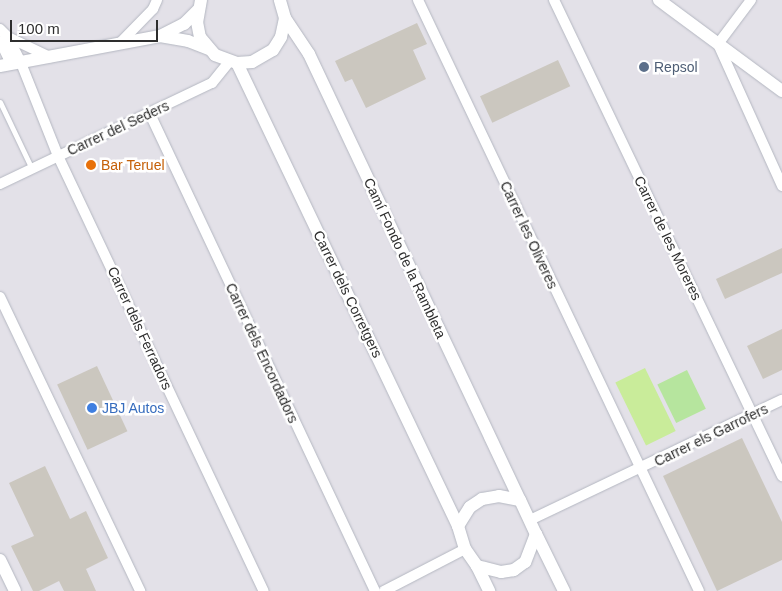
<!DOCTYPE html>
<html>
<head>
<meta charset="utf-8">
<style>
	body { margin:0 }
	#map { position:relative; width:782px; height:591px; overflow:hidden; background:#efe9e1; font-family:Arial,sans-serif }
	div>[style] { position:absolute }
	.industrial>* { inset:0; background:#e3e1e8; transform-origin:0 0 }
	.green>* { inset:0; background:#b6e59e; transform-origin:0 0 }
	.pitch>* { inset:0; background:#c9ec9a; transform-origin:0 0 }
	.building>* { inset:0; background:#cbc7bf; transform-origin:0 0 }
	.roads { filter:drop-shadow(0 0 1px #b4b7c1) drop-shadow(0 0 1px #b4b7c1) }
	.service>* { height:5px; margin:-2.5px; padding:0 2.5px; transform-origin:2.5px; border-radius:2.5px; background:#fff }
	.minor>* { height:10px; margin:-5px; padding:0 5px; transform-origin:5px; border-radius:5px; background:#fff }
	.tertiary>* { height:12px; margin:-6px; padding:0 6px; transform-origin:6px; border-radius:6px; background:#fff }
	.dots>* { width:14px; height:14px; translate:-50% -50%; box-sizing:border-box; border:2px solid #fff; border-radius:50% }
	span { translate:-50% -50%; white-space:nowrap; text-align:center; line-height:1.15; -webkit-text-stroke:5px #fff; paint-order:stroke }
	.service-label { font-size:14px; color:#4e5e75 }
	.left { translate:0 -50%; text-align:left }
	.street-label { font-size:14px; color:#2e2e2e }
	.food-label { font-size:14px; color:#c56008 }
	.shop-label { font-size:14px; color:#366cbe }
	.scale { position:absolute; left:10px; top:20px; width:148px; height:22px; box-sizing:border-box; border:2px solid #2e2e2e; border-top:0; padding-left:6px; font-size:15px; line-height:18px; white-space:nowrap; color:#2e2e2e; -webkit-text-stroke:4px #fff; paint-order:stroke }
</style>
</head>
<body>
<div id="map">
	<div class="industrial">
		<i style="left:0;top:0;width:782px;height:591px"></i>
	</div>
	<div class="green">
		<i style="left:687px;top:370px;width:43px;height:33px;rotate:64deg"></i>
	</div>
	<div class="pitch">
		<i style="left:645px;top:368px;width:70px;height:33px;rotate:64deg"></i>
	</div>
	<div class="building">
		<i style="clip-path:polygon(417px 23px,427px 44px,413px 50px,426px 79px,366px 108px,352px 79px,345px 82px,335px 61px)"></i>
		<i style="left:558px;top:60px;width:29px;height:86px;rotate:65deg"></i>
		<i style="clip-path:polygon(782px 248px,782px 273px,725px 299px,716px 279px)"></i>
		<i style="clip-path:polygon(782px 329px,782px 370px,763px 379px,747px 346px)"></i>
		<i style="left:97px;top:366px;width:72px;height:44px;rotate:65deg"></i>
		<i style="clip-path:polygon(742px 438px,782px 522px,782px 560px,717px 591px,663px 476px)"></i>
		<i style="clip-path:polygon(45px 466px,70px 519px,86px 511px,108px 558px,86px 569px,96px 591px,64px 591px,59px 581px,39px 591px,33px 591px,11px 546px,34px 536px,9px 483px)"></i>
	</div>
	<div class="roads">
		<div class="service">
			<i style="left:0;top:102px;width:74px;rotate:64.5deg"></i>
		</div>
		<div class="minor">
			<i style="left:418px;top:0;width:654px;rotate:64.57deg"></i>
			<i style="left:554px;top:0;width:528px;rotate:64.41deg"></i>
			<i style="left:751px;top:0;width:55px;rotate:126.9deg"></i>
			<i style="left:718px;top:44px;width:156px;rotate:65.7deg"></i>
			<i style="left:0;top:29px;width:11px;rotate:45deg"></i>
			<i style="left:8px;top:37px;width:29px;rotate:63deg"></i>
			<i style="left:21px;top:63px;width:100px;rotate:68.3deg"></i>
			<i style="left:58px;top:156px;width:481px;rotate:64.7deg"></i>
			<i style="left:8px;top:37px;width:47px;rotate:25.5deg"></i>
			<i style="left:0;top:41px;width:25px;rotate:64deg"></i>
			<i style="left:119px;top:44px;width:49px;rotate:-45.8deg"></i>
			<i style="left:153px;top:9px;width:10px;rotate:-66deg"></i>
			<i style="left:150px;top:114px;width:527px;rotate:64.75deg"></i>
			<i style="left:0;top:184px;width:235px;rotate:-25.5deg"></i>
			<i style="left:212px;top:83px;width:27px;rotate:-51deg"></i>
			<i style="left:0;top:297px;width:326px;rotate:64.5deg"></i>
			<i style="left:530px;top:520px;width:279px;rotate:-25.5deg"></i>
			<i style="left:384px;top:591px;width:91px;rotate:-27.4deg"></i>
		</div>
		<div class="tertiary">
			<i style="left:201px;top:0;width:22px;rotate:100deg"></i>
			<i style="left:197px;top:22px;width:15px;rotate:79deg"></i>
			<i style="left:200px;top:37px;width:23px;rotate:50deg"></i>
			<i style="left:215px;top:55px;width:23px;rotate:20deg"></i>
			<i style="left:237px;top:63px;width:15px;rotate:-4deg"></i>
			<i style="left:252px;top:62px;width:24px;rotate:-30deg"></i>
			<i style="left:273px;top:50px;width:15px;rotate:-58deg"></i>
			<i style="left:281px;top:37px;width:19px;rotate:-78deg"></i>
			<i style="left:285px;top:18px;width:19px;rotate:-106deg"></i>
			<i style="left:659px;top:0;width:153px;rotate:36.5deg"></i>
			<i style="left:285px;top:18px;width:43px;rotate:56.3deg"></i>
			<i style="left:309px;top:54px;width:493px;rotate:64.7deg"></i>
			<i style="left:160px;top:36px;width:28px;rotate:10deg"></i>
			<i style="left:188px;top:41px;width:22px;rotate:21deg"></i>
			<i style="left:237px;top:63px;width:513px;rotate:64.48deg"></i>
			<i style="left:0;top:66px;width:163px;rotate:-10.6deg"></i>
			<i style="left:160px;top:36px;width:27px;rotate:-27deg"></i>
			<i style="left:184px;top:24px;width:21px;rotate:-45deg"></i>
			<i style="left:499px;top:496px;width:21px;rotate:11deg"></i>
			<i style="left:520px;top:500px;width:38px;rotate:65deg"></i>
			<i style="left:536px;top:534px;width:30px;rotate:111deg"></i>
			<i style="left:525px;top:562px;width:14px;rotate:144deg"></i>
			<i style="left:514px;top:570px;width:13px;rotate:171deg"></i>
			<i style="left:501px;top:572px;width:25px;rotate:-166deg"></i>
			<i style="left:477px;top:566px;width:21px;rotate:-125deg"></i>
			<i style="left:465px;top:549px;width:24px;rotate:-107deg"></i>
			<i style="left:458px;top:526px;width:22px;rotate:-58deg"></i>
			<i style="left:470px;top:507px;width:14px;rotate:-34deg"></i>
			<i style="left:482px;top:499px;width:17px;rotate:-10deg"></i>
			<i style="left:536px;top:534px;width:64px;rotate:63.8deg"></i>
			<i style="left:0;top:560px;width:34px;rotate:64deg"></i>
			<i style="left:477px;top:566px;width:28px;rotate:64deg"></i>
		</div>
	</div>
	<div class="dots">
		<i style="left:644px;top:67px;background:#5c6f8a"></i>
		<i style="left:91px;top:165px;background:#e8710a"></i>
		<i style="left:92px;top:408px;background:#3f7fe0"></i>
	</div>
	<div class="service-label">
		<span class="left" style="left:654px;top:67px">Repsol</span>
	</div>
	<div class="street-label">
		<span style="left:118px;top:128px;rotate:-25deg">Carrer del Seders</span>
		<span style="left:529px;top:235px;rotate:65deg">Carrer les Oliveres</span>
		<span style="left:668px;top:238px;rotate:64deg">Carrer de les Moreres</span>
		<span style="left:405px;top:258px;rotate:65deg">Camí Fondo de la Rambleta</span>
		<span style="left:348px;top:294px;rotate:64deg">Carrer dels Corretgers</span>
		<span style="left:140px;top:328px;rotate:65deg">Carrer dels Ferradors</span>
		<span style="left:262px;top:353px;rotate:65deg">Carrer dels Encordadors</span>
		<span style="left:711px;top:435px;rotate:-26deg">Carrer els Garrofers</span>
	</div>
	<div class="food-label">
		<span class="left" style="left:101px;top:165px">Bar Teruel</span>
	</div>
	<div class="shop-label">
		<span class="left" style="left:102px;top:408px">JBJ Autos</span>
	</div>
	<div class="scale">100 m</div>
</div>
</body>
</html>
